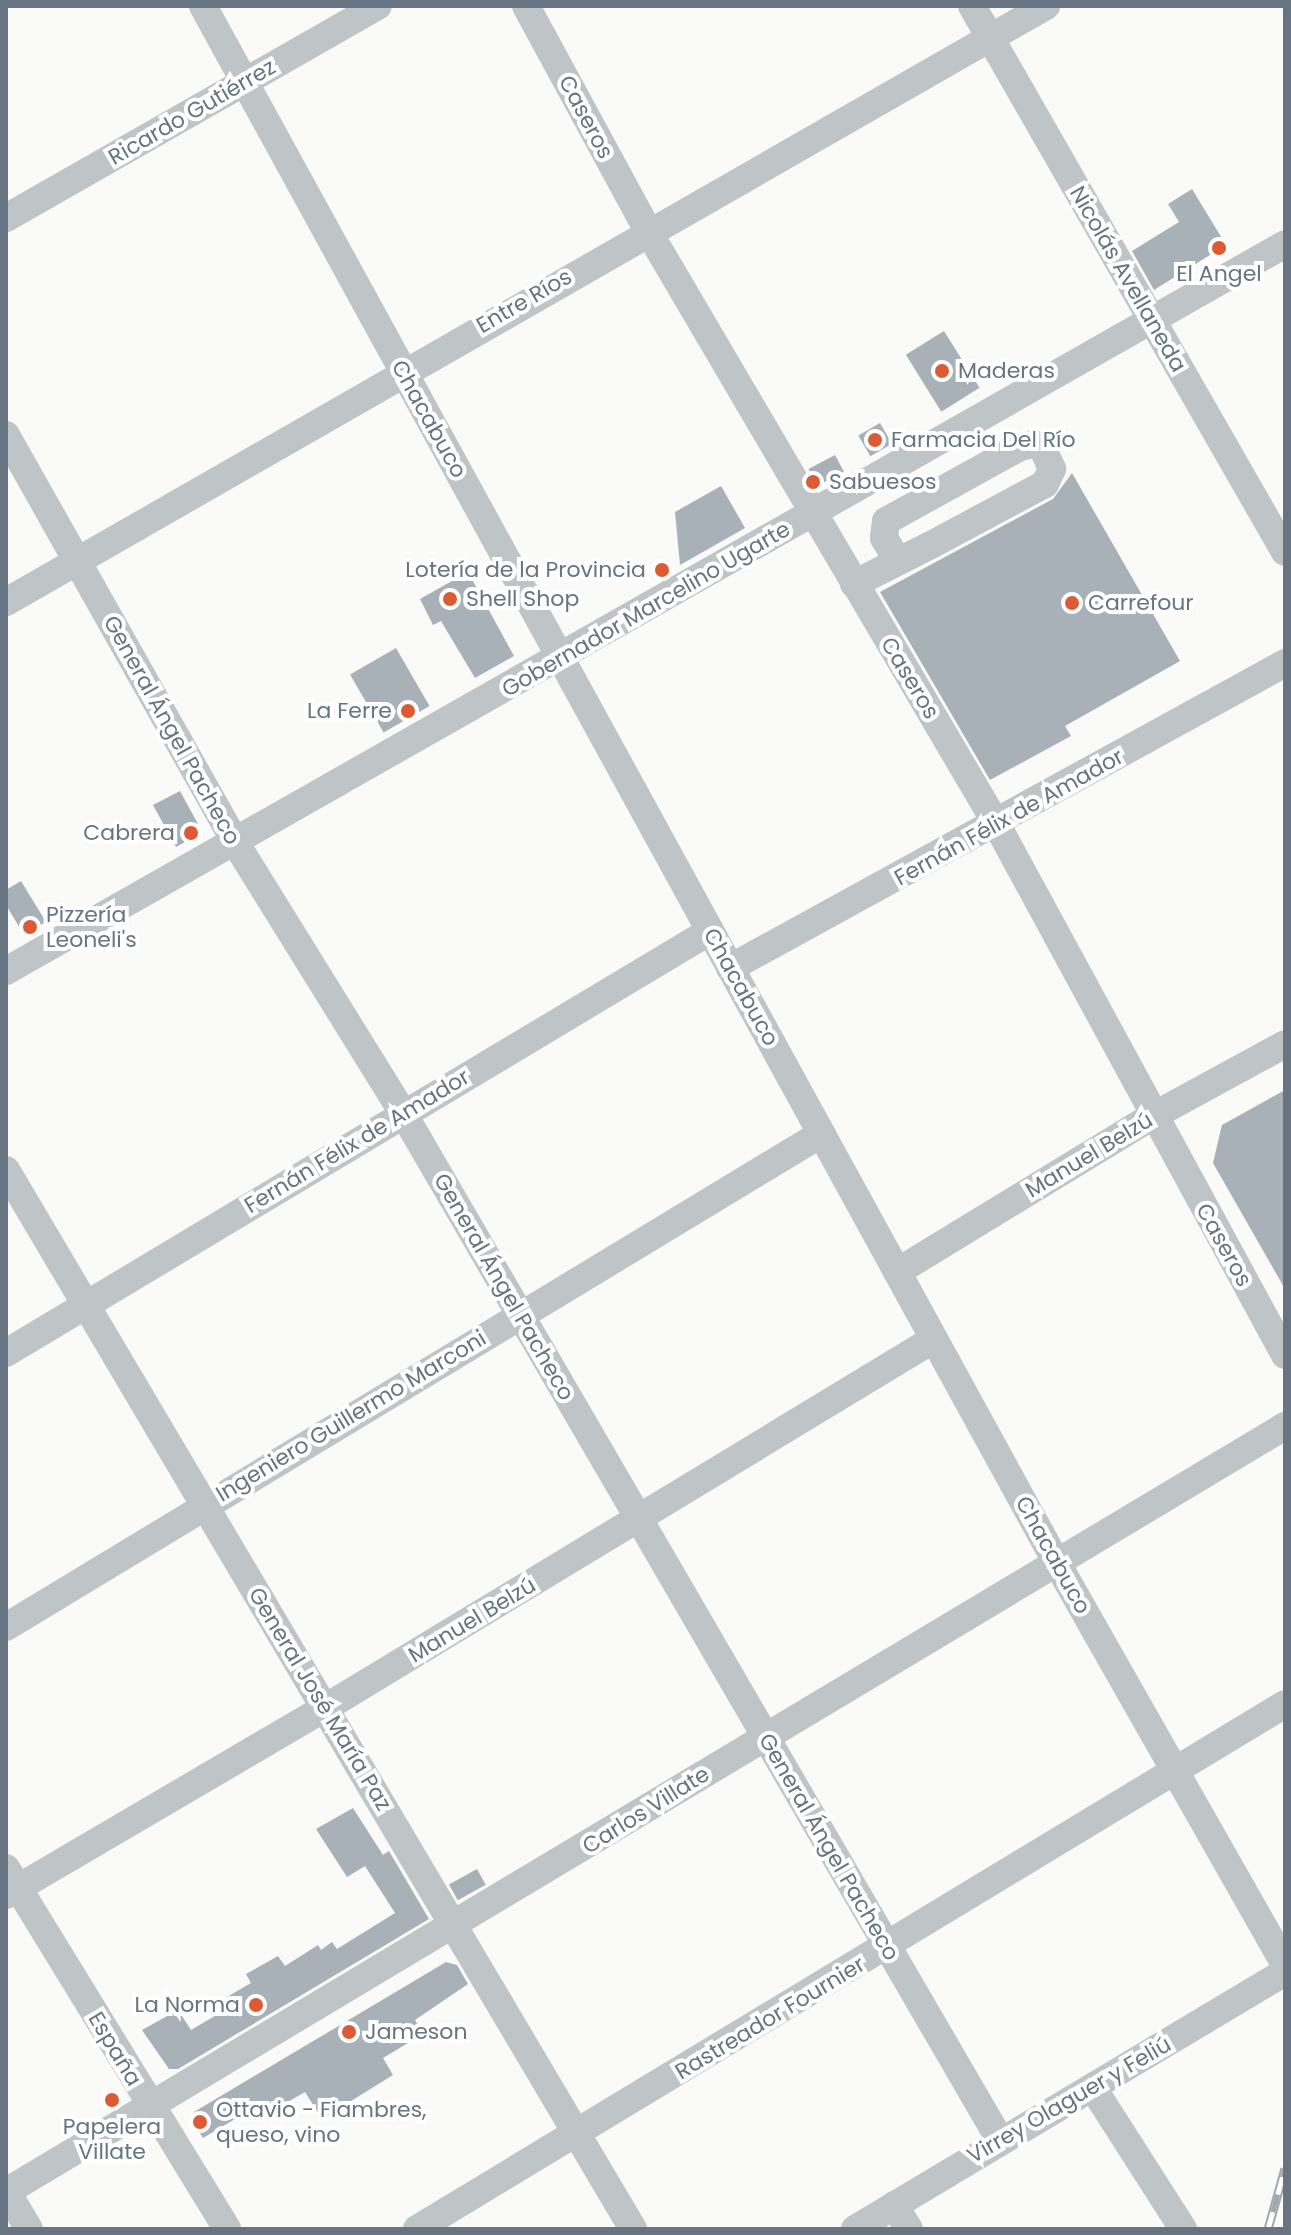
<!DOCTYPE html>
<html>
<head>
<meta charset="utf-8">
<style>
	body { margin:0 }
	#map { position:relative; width:1291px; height:2235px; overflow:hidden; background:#fafaf8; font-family:Poppins,sans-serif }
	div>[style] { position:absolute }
	.building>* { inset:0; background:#a8b1b7; transform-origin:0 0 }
	.minor>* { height:28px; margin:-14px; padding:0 14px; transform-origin:14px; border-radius:14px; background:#bfc4c7 }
	.rail>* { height:9px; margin-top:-4.5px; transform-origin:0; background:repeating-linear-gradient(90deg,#fff 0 18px,#a1a8ae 0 36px); box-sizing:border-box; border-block:2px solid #a1a8ae }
	.dots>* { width:22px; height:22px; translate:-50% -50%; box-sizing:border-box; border:4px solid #fff; border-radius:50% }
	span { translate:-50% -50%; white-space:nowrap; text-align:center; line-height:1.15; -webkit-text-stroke:8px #fff; paint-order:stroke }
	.street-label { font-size:22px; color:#667581 }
	.poi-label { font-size:22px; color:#667581 }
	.left { translate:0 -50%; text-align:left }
	.right { translate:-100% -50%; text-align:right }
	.frame { position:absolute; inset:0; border:8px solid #667581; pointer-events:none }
</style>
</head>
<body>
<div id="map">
	<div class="building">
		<i style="clip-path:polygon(1192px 189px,1226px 245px,1154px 290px,1132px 251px,1179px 222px,1168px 204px)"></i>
		<i style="left:944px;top:331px;width:67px;height:45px;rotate:58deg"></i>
		<i style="left:880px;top:423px;width:24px;height:25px;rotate:60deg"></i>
		<i style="left:835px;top:455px;width:19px;height:30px;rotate:62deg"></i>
		<i style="clip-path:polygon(1072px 473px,1180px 661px,1065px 726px,1071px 736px,990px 780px,880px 592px,1053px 499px)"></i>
		<i style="clip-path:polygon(721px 486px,745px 528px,680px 565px,675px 512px)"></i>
		<i style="clip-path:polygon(468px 572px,514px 656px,475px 678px,441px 621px,433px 625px,420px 599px)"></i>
		<i style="left:396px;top:648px;width:67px;height:53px;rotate:60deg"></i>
		<i style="clip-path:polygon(180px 791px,198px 824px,196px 836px,176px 847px,153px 805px)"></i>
		<i style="clip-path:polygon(21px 881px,46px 922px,24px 935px,6px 905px,6px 890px)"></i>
		<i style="clip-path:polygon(1285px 1090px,1285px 1289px,1213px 1163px,1222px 1125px)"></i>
		<i style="clip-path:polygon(353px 1808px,383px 1855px,389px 1851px,429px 1919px,178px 2069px,169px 2069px,142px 2030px,178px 2010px,191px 2030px,232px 2006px,227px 1997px,251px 1983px,246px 1974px,278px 1956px,285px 1966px,318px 1945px,321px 1950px,332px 1942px,337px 1949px,395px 1913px,365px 1866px,347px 1877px,316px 1829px)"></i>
		<i style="left:477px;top:1869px;width:18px;height:32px;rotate:61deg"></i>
		<i style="clip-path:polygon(446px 1962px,457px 1965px,468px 1984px,415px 2020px,423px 2034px,383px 2058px,393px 2075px,322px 2119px,305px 2092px,258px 2119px,252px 2109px,203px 2138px,192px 2120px,194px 2112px)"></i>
	</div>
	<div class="minor">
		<i style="left:203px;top:6px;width:1778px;rotate:61.26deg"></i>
		<i style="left:1058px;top:1565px;width:460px;rotate:60.4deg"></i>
		<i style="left:526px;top:6px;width:256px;rotate:61.5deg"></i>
		<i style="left:648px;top:231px;width:689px;rotate:59.56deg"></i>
		<i style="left:997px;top:825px;width:603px;rotate:61.48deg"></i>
		<i style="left:972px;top:6px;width:629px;rotate:60.18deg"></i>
		<i style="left:6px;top:218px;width:428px;rotate:-29.7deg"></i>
		<i style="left:6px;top:435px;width:467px;rotate:60.6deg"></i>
		<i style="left:235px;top:842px;width:319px;rotate:58.2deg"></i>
		<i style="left:403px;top:1113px;width:1188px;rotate:59.83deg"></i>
		<i style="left:854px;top:584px;width:86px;rotate:-26.9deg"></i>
		<i style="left:931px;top:545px;width:129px;rotate:-28.2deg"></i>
		<i style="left:1045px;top:484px;width:17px;rotate:-65deg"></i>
		<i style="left:1052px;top:469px;width:22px;rotate:-114deg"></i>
		<i style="left:1043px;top:449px;width:10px;rotate:-151deg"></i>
		<i style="left:1034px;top:444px;width:14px;rotate:168deg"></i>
		<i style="left:1020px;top:447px;width:153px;rotate:151.1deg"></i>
		<i style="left:886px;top:521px;width:17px;rotate:97deg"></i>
		<i style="left:884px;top:538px;width:27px;rotate:59deg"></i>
		<i style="left:6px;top:602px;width:1199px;rotate:-29.82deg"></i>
		<i style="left:730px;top:968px;width:633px;rotate:-28.79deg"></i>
		<i style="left:6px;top:971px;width:1471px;rotate:-29.61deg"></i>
		<i style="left:6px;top:1170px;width:1231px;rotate:59.37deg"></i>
		<i style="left:897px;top:1272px;width:300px;rotate:-31.4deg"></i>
		<i style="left:1153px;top:1116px;width:150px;rotate:-28.6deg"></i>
		<i style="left:6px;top:1353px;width:821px;rotate:-30.94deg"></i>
		<i style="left:6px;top:1627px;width:953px;rotate:-31.17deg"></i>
		<i style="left:6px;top:1868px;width:423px;rotate:58.5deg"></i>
		<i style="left:6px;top:1895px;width:370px;rotate:-30.4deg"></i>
		<i style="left:325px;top:1708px;width:712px;rotate:-31.21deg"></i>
		<i style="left:1093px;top:2088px;width:167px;rotate:57.4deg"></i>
		<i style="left:6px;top:2192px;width:1491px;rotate:-30.92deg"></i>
		<i style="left:7px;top:2192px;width:43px;rotate:59.3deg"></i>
		<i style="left:894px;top:2205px;width:28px;rotate:58deg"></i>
		<i style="left:417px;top:2229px;width:1014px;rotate:-31.17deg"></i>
		<i style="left:855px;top:2229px;width:501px;rotate:-30.87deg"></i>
	</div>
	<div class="rail">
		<i style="left:1268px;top:2229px;width:63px;rotate:-74.4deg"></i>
	</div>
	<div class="dots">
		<i style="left:1219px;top:248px;background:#dc5b35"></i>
		<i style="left:942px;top:371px;background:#dc5b35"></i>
		<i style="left:875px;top:440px;background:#dc5b35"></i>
		<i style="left:813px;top:482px;background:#dc5b35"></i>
		<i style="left:662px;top:570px;background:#dc5b35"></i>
		<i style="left:450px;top:599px;background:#dc5b35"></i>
		<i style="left:1072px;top:603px;background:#dc5b35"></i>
		<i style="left:408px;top:711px;background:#dc5b35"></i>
		<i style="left:191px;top:833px;background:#dc5b35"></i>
		<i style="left:30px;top:927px;background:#dc5b35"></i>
		<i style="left:256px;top:2005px;background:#dc5b35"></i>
		<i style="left:349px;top:2032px;background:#dc5b35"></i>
		<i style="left:112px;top:2100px;background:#dc5b35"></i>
		<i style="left:200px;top:2122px;background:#dc5b35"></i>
	</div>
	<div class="street-label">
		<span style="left:192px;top:112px;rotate:-30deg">Ricardo Gutiérrez</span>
		<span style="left:586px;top:117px;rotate:62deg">Caseros</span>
		<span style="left:1128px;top:279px;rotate:60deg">Nicolás Avellaneda</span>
		<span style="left:524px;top:301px;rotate:-30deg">Entre Ríos</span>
		<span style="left:429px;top:419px;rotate:61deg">Chacabuco</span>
		<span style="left:646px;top:609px;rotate:-30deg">Gobernador Marcelino Ugarte</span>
		<span style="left:910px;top:678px;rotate:59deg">Caseros</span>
		<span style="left:172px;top:730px;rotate:61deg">General Ángel Pacheco</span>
		<span style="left:1009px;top:817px;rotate:-29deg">Fernán Félix de Amador</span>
		<span style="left:741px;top:987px;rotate:61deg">Chacabuco</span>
		<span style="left:357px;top:1141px;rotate:-31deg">Fernán Félix de Amador</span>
		<span style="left:1089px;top:1155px;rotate:-31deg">Manuel Belzú</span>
		<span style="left:1224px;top:1245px;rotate:61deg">Caseros</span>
		<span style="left:504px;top:1287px;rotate:60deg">General Ángel Pacheco</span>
		<span style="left:351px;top:1416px;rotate:-31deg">Ingeniero Guillermo Marconi</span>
		<span style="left:1053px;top:1555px;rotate:61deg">Chacabuco</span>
		<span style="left:472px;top:1620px;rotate:-31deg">Manuel Belzú</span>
		<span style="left:320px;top:1699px;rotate:59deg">General José María Paz</span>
		<span style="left:646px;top:1810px;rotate:-32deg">Carlos Villate</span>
		<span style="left:829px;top:1847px;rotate:60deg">General Ángel Pacheco</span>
		<span style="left:770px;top:2018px;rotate:-31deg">Rastreador Fournier</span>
		<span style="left:115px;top:2049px;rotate:59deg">España</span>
		<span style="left:1069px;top:2100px;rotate:-30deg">Virrey Olaguer y Feliú</span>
	</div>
	<div class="poi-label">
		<span style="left:1219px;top:274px">El Angel</span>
		<span class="left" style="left:958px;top:371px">Maderas</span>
		<span class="left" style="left:891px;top:440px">Farmacia Del Río</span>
		<span class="left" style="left:829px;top:482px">Sabuesos</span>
		<span class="right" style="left:646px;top:570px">Lotería de la Provincia</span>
		<span class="left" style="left:466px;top:599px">Shell Shop</span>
		<span class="left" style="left:1088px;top:603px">Carrefour</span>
		<span class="right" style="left:392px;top:711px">La Ferre</span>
		<span class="right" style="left:175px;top:833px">Cabrera</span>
		<span class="left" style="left:46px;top:927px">Pizzería<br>Leoneli's</span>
		<span class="right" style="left:240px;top:2005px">La Norma</span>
		<span class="left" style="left:365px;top:2032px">Jameson</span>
		<span class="left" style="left:216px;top:2122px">Ottavio - Fiambres,<br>queso, vino</span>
		<span style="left:112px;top:2139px">Papelera<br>Villate</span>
	</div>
	<div class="frame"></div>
</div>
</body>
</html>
